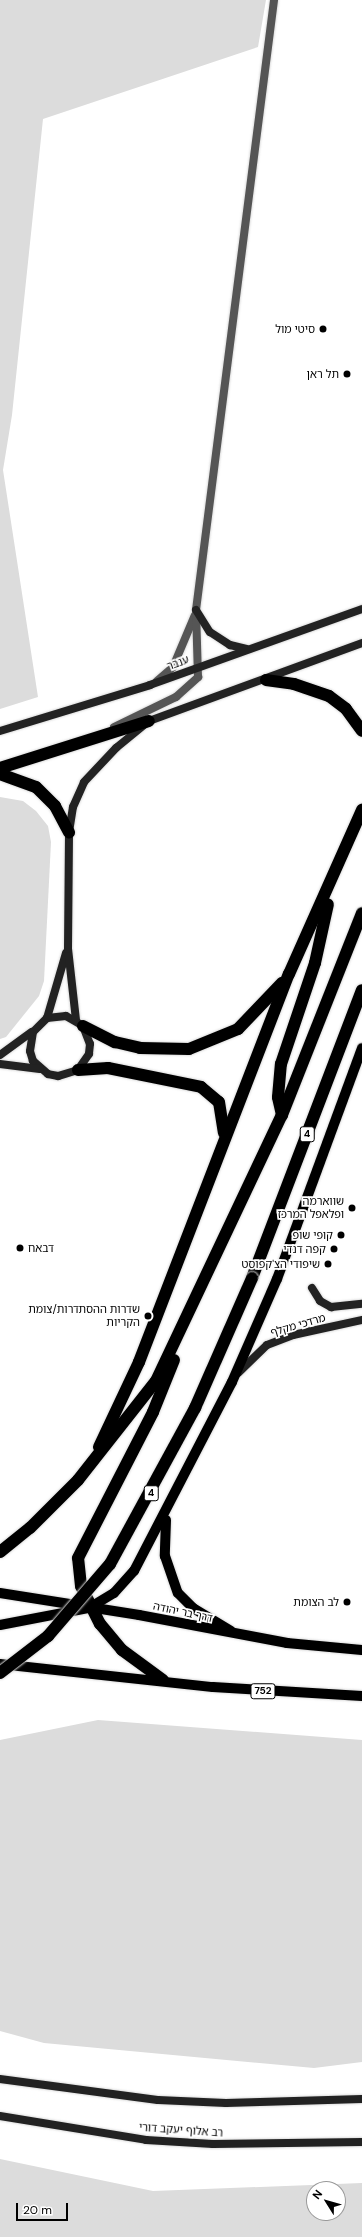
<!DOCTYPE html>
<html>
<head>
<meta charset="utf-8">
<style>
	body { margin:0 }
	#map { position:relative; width:362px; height:2237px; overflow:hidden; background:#fff; font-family:"DM Sans","Noto Sans Hebrew",sans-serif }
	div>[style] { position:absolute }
	.green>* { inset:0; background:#dcdcdc }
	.roads { filter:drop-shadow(0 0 1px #dbdbdb) drop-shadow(0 0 1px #dbdbdb) }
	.street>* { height:8px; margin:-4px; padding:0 4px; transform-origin:4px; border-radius:4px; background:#555 }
	.secondary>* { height:8px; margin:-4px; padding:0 4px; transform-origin:4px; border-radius:4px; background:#222 }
	.primary>* { height:10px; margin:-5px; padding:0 5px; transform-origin:5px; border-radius:5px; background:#000 }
	.highway>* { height:12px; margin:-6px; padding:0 6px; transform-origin:6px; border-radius:6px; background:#000 }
	.bridges { filter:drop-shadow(0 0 1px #dbdbdb) drop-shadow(0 0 1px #dbdbdb) }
	.highway-bridge>* { height:12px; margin:-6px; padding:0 6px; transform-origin:6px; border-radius:6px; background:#000 }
	.dots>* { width:11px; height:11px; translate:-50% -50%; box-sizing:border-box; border:2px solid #fff; border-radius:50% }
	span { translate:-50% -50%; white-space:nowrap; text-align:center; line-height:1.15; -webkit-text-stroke:3.5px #fff; paint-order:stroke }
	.shield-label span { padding:1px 3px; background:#fff; border:1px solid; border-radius:3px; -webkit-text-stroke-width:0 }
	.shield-label { font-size:10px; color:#000; font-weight:700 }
	.poi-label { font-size:11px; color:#000 }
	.right { translate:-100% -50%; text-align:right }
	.left { translate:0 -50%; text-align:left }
	.street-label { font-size:11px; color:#000 }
	.north { position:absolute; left:306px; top:2181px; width:40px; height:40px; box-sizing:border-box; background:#fff; border:1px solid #999; border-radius:50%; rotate:307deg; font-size:11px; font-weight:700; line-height:16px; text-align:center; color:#000 }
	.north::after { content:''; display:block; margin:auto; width:14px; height:18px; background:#000; clip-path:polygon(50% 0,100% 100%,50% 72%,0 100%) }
	.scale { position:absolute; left:16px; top:2203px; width:52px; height:18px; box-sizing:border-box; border:2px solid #000; border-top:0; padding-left:5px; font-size:12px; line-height:14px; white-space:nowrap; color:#000; -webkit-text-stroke:3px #fff; paint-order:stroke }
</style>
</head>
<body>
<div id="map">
	<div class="green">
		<i style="clip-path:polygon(0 0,266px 0,258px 47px,43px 119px,12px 415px,3px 470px,38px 697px,0 709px)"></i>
		<i style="clip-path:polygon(0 797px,23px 801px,36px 811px,48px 826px,51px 842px,44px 981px,39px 996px,6px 1037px,0 1039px)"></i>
		<i style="clip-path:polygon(98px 1720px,362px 1740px,362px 2062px,314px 2068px,44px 2043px,0 2031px,0 1740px)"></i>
		<i style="clip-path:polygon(evenodd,0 2159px,153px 2191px,362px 2183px,362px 2237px,0 2237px,0 2159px,314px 2189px,338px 2189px,338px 2213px,314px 2213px,314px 2189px)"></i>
	</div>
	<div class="roads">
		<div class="street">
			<i style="left:157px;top:681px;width:21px;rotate:-41deg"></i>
			<i style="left:173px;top:667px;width:56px;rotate:-67.1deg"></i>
			<i style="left:114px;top:727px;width:69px;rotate:-25.8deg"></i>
			<i style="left:176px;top:697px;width:30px;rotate:-42deg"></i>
			<i style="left:198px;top:677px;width:67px;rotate:-91.7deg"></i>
			<i style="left:196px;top:610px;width:615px;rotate:-82.71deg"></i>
		</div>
		<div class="secondary">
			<i style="left:196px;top:610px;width:26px;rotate:58deg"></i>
			<i style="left:210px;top:632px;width:24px;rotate:33deg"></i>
			<i style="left:230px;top:645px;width:17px;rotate:13deg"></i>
			<i style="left:0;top:731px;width:157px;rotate:-17deg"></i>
			<i style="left:150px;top:685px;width:225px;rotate:-19.7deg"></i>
			<i style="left:47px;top:1018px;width:19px;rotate:-6deg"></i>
			<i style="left:66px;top:1016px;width:20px;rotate:30deg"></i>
			<i style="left:83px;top:1026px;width:19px;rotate:69deg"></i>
			<i style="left:90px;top:1044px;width:10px;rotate:96deg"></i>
			<i style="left:89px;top:1054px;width:19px;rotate:125deg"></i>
			<i style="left:78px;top:1070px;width:21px;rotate:163deg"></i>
			<i style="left:58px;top:1076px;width:10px;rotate:-169deg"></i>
			<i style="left:48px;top:1074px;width:20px;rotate:-139deg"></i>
			<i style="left:33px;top:1061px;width:10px;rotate:-107deg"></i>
			<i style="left:30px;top:1051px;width:19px;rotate:-81deg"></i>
			<i style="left:33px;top:1032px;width:20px;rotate:-45deg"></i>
			<i style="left:47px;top:1018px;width:68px;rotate:-73.7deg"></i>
			<i style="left:76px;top:1020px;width:71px;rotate:-96.4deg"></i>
			<i style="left:68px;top:949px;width:117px;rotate:-89.5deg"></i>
			<i style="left:69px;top:832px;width:25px;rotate:-81deg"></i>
			<i style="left:73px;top:807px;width:27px;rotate:-66deg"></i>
			<i style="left:84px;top:782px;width:47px;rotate:-46.7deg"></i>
			<i style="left:116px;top:748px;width:43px;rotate:-39.3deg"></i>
			<i style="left:149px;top:721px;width:227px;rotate:-20.1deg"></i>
			<i style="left:0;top:1055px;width:39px;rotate:-36deg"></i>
			<i style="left:0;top:1064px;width:40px;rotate:7.1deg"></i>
			<i style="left:312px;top:1288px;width:15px;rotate:58deg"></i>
			<i style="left:320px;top:1301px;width:13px;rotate:29deg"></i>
			<i style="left:331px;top:1307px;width:31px;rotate:-6deg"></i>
			<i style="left:238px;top:1373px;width:40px;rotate:-44deg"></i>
			<i style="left:267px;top:1345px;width:28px;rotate:-21deg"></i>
			<i style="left:293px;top:1335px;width:71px;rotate:-12.3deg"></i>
			<i style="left:0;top:2079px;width:159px;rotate:7.6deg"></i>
			<i style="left:158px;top:2100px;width:68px;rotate:2.5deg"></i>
			<i style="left:226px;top:2103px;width:136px;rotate:-1.7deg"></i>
			<i style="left:0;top:2116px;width:148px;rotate:9.3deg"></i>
			<i style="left:146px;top:2140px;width:67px;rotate:3.4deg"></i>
			<i style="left:213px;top:2144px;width:149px;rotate:-0.8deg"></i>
		</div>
		<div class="primary">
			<i style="left:166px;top:1520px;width:36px;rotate:92deg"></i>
			<i style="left:165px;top:1556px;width:39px;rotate:71deg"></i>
			<i style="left:178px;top:1593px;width:21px;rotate:45deg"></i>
			<i style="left:193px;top:1608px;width:44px;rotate:31.2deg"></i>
			<i style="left:0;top:1593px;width:141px;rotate:9deg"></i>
			<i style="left:139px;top:1615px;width:151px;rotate:10.7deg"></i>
			<i style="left:287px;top:1643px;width:75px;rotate:5.3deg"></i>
			<i style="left:0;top:1625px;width:91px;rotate:-10.8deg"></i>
			<i style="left:89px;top:1608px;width:29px;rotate:-31deg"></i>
			<i style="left:114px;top:1593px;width:30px;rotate:-48deg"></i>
			<i style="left:134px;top:1571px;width:213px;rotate:-62.6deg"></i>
			<i style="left:232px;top:1382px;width:112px;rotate:-66.4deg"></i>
			<i style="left:277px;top:1279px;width:246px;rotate:-69.8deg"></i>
			<i style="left:0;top:1664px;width:214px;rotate:6.2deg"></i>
			<i style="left:213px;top:1687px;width:149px;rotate:3.5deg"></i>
		</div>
		<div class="highway">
			<i style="left:266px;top:680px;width:28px;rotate:8deg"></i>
			<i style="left:294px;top:684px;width:37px;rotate:19deg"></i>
			<i style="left:329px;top:696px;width:21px;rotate:37deg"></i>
			<i style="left:346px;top:709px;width:27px;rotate:54deg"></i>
			<i style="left:0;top:768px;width:156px;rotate:-17.5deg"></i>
			<i style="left:0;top:774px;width:38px;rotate:20deg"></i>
			<i style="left:36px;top:787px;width:27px;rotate:45deg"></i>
			<i style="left:55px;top:806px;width:30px;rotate:62deg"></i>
			<i style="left:83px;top:1026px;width:36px;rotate:27deg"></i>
			<i style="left:115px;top:1042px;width:26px;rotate:13deg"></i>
			<i style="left:140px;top:1048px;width:49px;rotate:1.2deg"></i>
			<i style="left:189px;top:1049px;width:53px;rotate:-22.2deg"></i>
			<i style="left:238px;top:1029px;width:64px;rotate:-46.3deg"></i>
			<i style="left:78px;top:1070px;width:30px;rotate:-4deg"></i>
			<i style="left:108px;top:1068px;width:95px;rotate:11.5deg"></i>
			<i style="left:201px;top:1087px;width:23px;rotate:40deg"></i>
			<i style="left:219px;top:1102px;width:31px;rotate:81deg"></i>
			<i style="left:282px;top:1115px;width:18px;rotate:-103deg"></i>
			<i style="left:278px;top:1097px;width:33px;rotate:-85deg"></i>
			<i style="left:281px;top:1064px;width:107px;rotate:-71.4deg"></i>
			<i style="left:315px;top:963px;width:60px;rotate:-77.6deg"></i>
			<i style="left:252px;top:1278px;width:308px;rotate:-69.1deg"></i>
			<i style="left:99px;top:1447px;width:94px;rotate:-64.8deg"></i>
			<i style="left:139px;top:1362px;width:416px;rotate:-68.9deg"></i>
			<i style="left:289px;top:974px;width:180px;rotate:-66deg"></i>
			<i style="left:0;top:1552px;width:38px;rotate:-39deg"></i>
			<i style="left:30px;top:1528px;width:68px;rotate:-45deg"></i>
			<i style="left:78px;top:1480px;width:126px;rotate:-51.8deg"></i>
			<i style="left:156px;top:1381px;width:294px;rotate:-64.7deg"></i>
			<i style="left:282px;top:1115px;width:217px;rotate:-68.4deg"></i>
			<i style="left:163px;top:1680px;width:51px;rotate:-143.8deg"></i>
			<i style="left:122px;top:1650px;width:34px;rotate:-130deg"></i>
			<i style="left:100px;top:1624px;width:42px;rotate:-116.6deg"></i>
			<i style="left:81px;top:1586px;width:28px;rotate:-96deg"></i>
			<i style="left:78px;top:1558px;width:164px;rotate:-62.8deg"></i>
			<i style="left:153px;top:1412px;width:56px;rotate:-68deg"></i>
		</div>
	</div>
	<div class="bridges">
		<div class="highway-bridge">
			<i style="left:0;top:1673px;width:61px;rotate:-37.6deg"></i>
			<i style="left:48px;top:1636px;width:95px;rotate:-49.3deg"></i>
			<i style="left:110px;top:1564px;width:178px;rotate:-61.4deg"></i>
			<i style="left:195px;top:1408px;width:142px;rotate:-66.3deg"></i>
		</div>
	</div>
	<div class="dots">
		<i style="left:323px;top:329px;background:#000"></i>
		<i style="left:347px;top:374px;background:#000"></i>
		<i style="left:352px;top:1208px;background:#000"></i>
		<i style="left:341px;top:1235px;background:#000"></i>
		<i style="left:20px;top:1248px;background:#000"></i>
		<i style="left:334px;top:1249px;background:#000"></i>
		<i style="left:328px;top:1264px;background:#000"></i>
		<i style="left:148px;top:1316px;background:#000"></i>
		<i style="left:347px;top:1602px;background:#000"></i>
	</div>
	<div class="shield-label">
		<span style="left:307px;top:1134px">4</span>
		<span style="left:151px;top:1493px">4</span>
		<span style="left:263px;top:1691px">752</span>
	</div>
	<div class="poi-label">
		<span class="right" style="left:315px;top:329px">סיטי מול</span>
		<span class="right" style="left:339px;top:374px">תל ראן</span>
		<span class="right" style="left:344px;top:1208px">שווארמה<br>ופלאפל המרכז</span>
		<span class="right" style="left:333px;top:1235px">קופי שופ</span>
		<span class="left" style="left:28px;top:1248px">דבאח</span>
		<span class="right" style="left:326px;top:1249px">קפה דנדי</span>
		<span class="right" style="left:320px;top:1264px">שיפודי הצ'קפוסט</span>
		<span class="right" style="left:140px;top:1316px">שדרות ההסתדרות/צומת<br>הקריות</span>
		<span class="right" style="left:339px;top:1602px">לב הצומת</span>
	</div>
	<div class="street-label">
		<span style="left:178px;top:663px;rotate:-20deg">ענבר</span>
		<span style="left:298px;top:1325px;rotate:-16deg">מרדכי מקלף</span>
		<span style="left:183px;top:1612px;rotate:12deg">דרך בר יהודה</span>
		<span style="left:181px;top:2130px;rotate:4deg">רב אלוף יעקב דורי</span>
	</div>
	<div class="north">N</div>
	<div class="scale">20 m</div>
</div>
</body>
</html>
